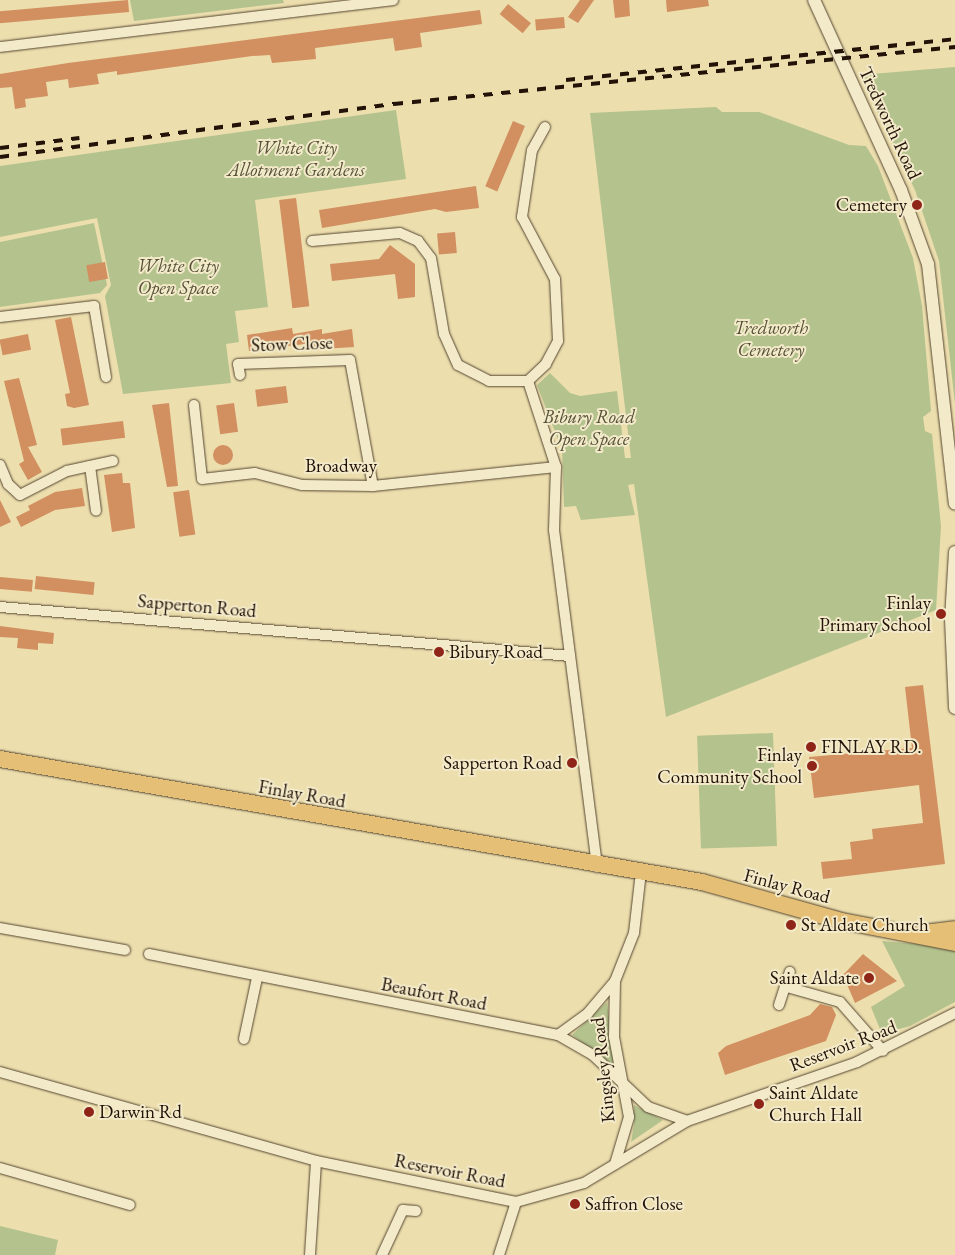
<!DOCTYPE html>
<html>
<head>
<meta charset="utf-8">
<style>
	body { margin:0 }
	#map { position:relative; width:955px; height:1255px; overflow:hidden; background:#ecdead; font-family:"EB Garamond",serif }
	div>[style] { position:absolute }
	.green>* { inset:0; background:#b4c28d; transform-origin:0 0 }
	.building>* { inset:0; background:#d28f60; transform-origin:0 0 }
	.round { border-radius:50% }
	.roads { filter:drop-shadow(0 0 1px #544530) drop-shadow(0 0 1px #544530) }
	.minor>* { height:10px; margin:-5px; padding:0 5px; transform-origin:5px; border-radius:5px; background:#f3eaca }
	.tertiary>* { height:12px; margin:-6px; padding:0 6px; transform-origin:6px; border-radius:6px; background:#f3eaca }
	.trunk>* { height:16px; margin:-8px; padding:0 8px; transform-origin:8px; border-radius:8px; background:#e6bf76 }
	.rail>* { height:4px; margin-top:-2px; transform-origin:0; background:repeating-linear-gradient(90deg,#221207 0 9px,transparent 0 18px) }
	.dots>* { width:14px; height:14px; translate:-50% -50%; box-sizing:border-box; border:2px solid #f3eaca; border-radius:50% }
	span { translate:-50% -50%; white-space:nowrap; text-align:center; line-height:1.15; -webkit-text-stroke:4px #f3eaca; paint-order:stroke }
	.street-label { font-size:19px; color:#221207 }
	.park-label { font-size:19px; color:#555036; font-style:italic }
	.poi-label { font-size:19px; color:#221207 }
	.right { translate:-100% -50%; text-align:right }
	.left { translate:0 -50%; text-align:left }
</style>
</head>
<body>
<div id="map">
	<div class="green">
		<i style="clip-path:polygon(130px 0,283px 0,284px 3px,134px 21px)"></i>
		<i style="clip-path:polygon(955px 67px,955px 404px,939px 261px,915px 190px,860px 75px)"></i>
		<i style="clip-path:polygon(716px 107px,722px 112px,759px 112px,849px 145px,866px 146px,878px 166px,913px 258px,922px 306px,931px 411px,923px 417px,925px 431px,932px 434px,941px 526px,936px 610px,666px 717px,634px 484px,628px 485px,635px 515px,581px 520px,576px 506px,564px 507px,562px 450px,537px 385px,550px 373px,570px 393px,580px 396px,617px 391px,625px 458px,631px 458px,590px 113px)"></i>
		<i style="clip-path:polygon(396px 110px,406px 179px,255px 200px,268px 307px,235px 311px,239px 342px,226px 344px,231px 383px,123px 394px,105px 296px,111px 285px,97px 218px,0 237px,0 166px)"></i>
		<i style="clip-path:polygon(94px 223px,107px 285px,100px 293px,0 307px,0 242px)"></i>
		<i style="left:773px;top:733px;width:113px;height:76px;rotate:88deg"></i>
		<i style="clip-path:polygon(882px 941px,955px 947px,955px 1002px,910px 1026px,882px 1034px,871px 1007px,905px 986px)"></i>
		<i style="clip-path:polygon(607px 1002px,614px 1062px,611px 1064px,572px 1035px)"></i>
		<i style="clip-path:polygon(634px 1105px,663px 1120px,631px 1142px,634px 1124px)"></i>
		<i style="clip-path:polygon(0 1226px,58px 1240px,55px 1255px,0 1255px)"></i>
	</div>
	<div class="building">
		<i style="left:128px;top:0;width:12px;height:130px;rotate:85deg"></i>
		<i style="clip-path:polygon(580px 0,594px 0,578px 23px,568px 17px)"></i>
		<i style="clip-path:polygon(613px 0,629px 0,630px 16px,615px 18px)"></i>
		<i style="clip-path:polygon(666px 0,708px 0,709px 6px,667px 12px)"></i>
		<i style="left:508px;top:4px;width:30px;height:13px;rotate:40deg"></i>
		<i style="clip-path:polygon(480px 10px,482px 24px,420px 33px,422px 47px,395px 51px,393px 38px,315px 48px,316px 59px,272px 63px,270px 55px,252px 56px,117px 75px,117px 71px,97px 74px,99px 84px,69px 88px,68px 79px,46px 82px,48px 96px,25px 99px,26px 107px,15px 109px,12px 87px,0 88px,0 74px,68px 63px)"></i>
		<i style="left:564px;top:17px;width:11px;height:29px;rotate:85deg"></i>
		<i style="left:513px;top:121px;width:13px;height:71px;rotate:23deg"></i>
		<i style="clip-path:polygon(476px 186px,479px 208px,446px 212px,435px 209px,322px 228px,319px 210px)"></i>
		<i style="left:296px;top:198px;width:109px;height:17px;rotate:83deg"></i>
		<i style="left:455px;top:232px;width:21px;height:18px;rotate:85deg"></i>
		<i style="clip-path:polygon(390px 245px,415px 264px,415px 297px,398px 299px,395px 274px,332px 281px,330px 264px,379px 259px)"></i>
		<i style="left:105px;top:262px;width:17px;height:19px;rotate:80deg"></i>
		<i style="clip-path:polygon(71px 317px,89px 405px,74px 408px,67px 406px,65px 394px,70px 393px,55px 320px)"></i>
		<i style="clip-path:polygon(292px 328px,293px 334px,322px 329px,322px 334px,352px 329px,354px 347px,306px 350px,305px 344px,249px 351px,247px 335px)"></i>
		<i style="left:28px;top:334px;width:16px;height:29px;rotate:79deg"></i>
		<i style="clip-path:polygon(19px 378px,37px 445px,28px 447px,42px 472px,28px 480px,19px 464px,24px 461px,4px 381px)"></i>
		<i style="left:286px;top:386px;width:17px;height:31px;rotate:83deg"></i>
		<i style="clip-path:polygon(169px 403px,178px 486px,167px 487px,152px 405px)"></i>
		<i style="left:234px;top:403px;width:29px;height:18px;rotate:82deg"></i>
		<i style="left:123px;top:421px;width:17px;height:63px;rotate:83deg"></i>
		<i class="round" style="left:213px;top:445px;width:20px;height:20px"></i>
		<i style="clip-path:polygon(122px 473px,123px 483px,130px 483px,135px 528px,112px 532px,104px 475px)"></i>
		<i style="clip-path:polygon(82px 488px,85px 506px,55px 510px,21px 527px,16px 517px,30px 510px,28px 506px,55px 492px)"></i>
		<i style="left:189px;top:490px;width:45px;height:16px;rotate:82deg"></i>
		<i style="clip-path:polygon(0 500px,11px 522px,0 527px)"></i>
		<i style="left:36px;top:576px;width:59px;height:13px;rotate:6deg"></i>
		<i style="left:0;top:577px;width:33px;height:12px;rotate:5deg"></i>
		<i style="clip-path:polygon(0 626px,54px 633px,53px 644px,38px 643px,38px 650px,17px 648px,18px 638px,0 637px)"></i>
		<i style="clip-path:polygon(923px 685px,945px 864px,823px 879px,821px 862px,852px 859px,850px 842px,873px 839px,872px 829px,923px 823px,919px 785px,814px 798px,809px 757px,912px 748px,905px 687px)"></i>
		<i style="clip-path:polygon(863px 954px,897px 981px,855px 1003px,843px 975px)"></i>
		<i style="clip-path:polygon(820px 1004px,832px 1007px,836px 1015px,826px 1041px,725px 1075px,718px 1053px,726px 1046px,810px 1015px)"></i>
	</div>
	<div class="roads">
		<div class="minor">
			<i style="left:0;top:47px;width:396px;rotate:-6.8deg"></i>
			<i style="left:545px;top:127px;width:26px;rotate:119deg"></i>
			<i style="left:532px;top:150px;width:68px;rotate:98.5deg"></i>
			<i style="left:522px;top:217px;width:70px;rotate:62deg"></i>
			<i style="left:555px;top:279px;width:62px;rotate:87.2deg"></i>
			<i style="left:558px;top:341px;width:26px;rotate:118deg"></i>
			<i style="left:546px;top:364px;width:25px;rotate:137deg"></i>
			<i style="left:528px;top:381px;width:90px;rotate:72deg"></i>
			<i style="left:556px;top:467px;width:63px;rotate:91.8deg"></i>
			<i style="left:554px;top:530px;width:340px;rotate:82.7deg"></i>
			<i style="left:312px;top:241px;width:88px;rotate:-5.2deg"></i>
			<i style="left:400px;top:233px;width:20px;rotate:24deg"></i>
			<i style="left:418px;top:241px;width:21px;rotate:53deg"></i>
			<i style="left:431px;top:258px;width:77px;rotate:80.3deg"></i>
			<i style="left:444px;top:334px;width:34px;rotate:66deg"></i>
			<i style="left:458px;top:365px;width:35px;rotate:27deg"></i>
			<i style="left:489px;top:381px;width:39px"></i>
			<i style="left:0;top:317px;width:95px;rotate:-6.7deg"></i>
			<i style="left:94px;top:306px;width:72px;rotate:80.4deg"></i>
			<i style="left:240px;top:375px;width:11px;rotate:-100deg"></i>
			<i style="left:238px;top:364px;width:112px;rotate:-2deg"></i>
			<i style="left:350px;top:360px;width:128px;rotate:79.7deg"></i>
			<i style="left:194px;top:405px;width:74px;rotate:83.8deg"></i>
			<i style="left:202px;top:479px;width:53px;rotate:-6.5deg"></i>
			<i style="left:255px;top:473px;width:49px;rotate:14.3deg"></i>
			<i style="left:302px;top:485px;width:71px;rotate:0.8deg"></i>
			<i style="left:373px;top:486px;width:184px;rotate:-5.9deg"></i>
			<i style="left:0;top:465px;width:21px;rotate:67deg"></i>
			<i style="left:8px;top:484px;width:16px;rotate:43deg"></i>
			<i style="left:20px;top:495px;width:53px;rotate:-27.1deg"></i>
			<i style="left:67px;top:471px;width:47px;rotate:-12.3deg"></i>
			<i style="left:90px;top:466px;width:45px;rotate:82.4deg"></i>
			<i style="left:0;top:607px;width:572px;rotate:4.91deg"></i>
			<i style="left:0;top:928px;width:127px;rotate:10deg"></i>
			<i style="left:149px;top:954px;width:417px;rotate:11.2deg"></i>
			<i style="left:558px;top:1035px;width:40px;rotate:29.7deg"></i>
			<i style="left:593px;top:1055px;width:76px;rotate:43.4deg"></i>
			<i style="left:648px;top:1107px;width:41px;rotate:19.7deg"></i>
			<i style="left:787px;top:987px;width:55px;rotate:15.8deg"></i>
			<i style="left:840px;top:1002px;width:65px;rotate:48.7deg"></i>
			<i style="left:779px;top:1005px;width:35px;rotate:-72deg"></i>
			<i style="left:558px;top:1035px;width:37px;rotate:-36deg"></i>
			<i style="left:588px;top:1013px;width:42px;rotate:-49.8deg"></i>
			<i style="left:244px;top:1039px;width:62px;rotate:-78deg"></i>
			<i style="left:0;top:1072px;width:328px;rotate:15.7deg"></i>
			<i style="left:316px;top:1161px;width:204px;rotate:11.6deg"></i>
			<i style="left:516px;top:1202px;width:71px;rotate:-15.6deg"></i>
			<i style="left:584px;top:1183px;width:120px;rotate:-31deg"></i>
			<i style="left:687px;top:1121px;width:180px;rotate:-19.1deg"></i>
			<i style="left:857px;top:1062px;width:110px;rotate:-26.6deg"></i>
			<i style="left:615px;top:1164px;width:49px;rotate:-73.4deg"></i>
			<i style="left:629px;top:1117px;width:81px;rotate:-100.6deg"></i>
			<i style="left:614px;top:1037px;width:56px;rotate:-89deg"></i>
			<i style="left:615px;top:981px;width:52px;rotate:-68.4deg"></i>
			<i style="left:634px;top:933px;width:53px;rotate:-83.5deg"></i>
			<i style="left:0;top:1168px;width:135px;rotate:15.9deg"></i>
			<i style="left:310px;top:1255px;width:94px;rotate:-86.3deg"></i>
			<i style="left:382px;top:1255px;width:50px;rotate:-65deg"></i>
			<i style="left:403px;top:1210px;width:13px;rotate:4deg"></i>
			<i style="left:499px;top:1255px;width:56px;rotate:-72.2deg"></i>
		</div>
		<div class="tertiary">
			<i style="left:814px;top:0;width:209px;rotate:65.4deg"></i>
			<i style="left:901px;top:190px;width:79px;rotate:70deg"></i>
			<i style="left:928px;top:264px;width:241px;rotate:83.6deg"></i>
			<i style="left:955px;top:552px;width:67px;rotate:93.4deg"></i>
			<i style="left:951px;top:619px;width:89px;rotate:87.4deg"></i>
		</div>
		<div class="trunk">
			<i style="left:0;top:759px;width:713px;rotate:9.94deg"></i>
			<i style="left:702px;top:882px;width:145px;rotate:15.6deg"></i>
			<i style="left:842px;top:921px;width:115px;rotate:11deg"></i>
			<i style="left:924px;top:933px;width:31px;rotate:-7deg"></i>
		</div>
	</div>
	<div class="rail">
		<i style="left:566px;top:80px;width:391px;rotate:-6deg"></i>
		<i style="left:0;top:148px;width:80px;rotate:-7.2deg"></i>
		<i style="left:0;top:157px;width:398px;rotate:-7.7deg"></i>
		<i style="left:394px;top:104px;width:564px;rotate:-5.8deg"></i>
	</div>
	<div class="dots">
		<i style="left:917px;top:205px;background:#8f2418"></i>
		<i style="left:941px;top:614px;background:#8f2418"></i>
		<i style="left:439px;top:652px;background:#8f2418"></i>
		<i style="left:811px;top:747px;background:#8f2418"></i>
		<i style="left:572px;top:763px;background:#8f2418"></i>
		<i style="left:812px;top:766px;background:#8f2418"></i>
		<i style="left:791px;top:925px;background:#8f2418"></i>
		<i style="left:869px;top:978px;background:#8f2418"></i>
		<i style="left:759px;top:1104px;background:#8f2418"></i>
		<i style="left:89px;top:1112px;background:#8f2418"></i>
		<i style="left:575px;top:1204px;background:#8f2418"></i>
	</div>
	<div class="street-label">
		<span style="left:890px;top:123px;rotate:65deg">Tredworth Road</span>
		<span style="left:292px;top:344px;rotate:-2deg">Stow Close</span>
		<span style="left:341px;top:466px">Broadway</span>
		<span style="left:197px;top:606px;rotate:5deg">Sapperton Road</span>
		<span style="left:302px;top:794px;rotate:10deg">Finlay Road</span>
		<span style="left:787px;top:886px;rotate:15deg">Finlay Road</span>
		<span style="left:434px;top:994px;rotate:11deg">Beaufort Road</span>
		<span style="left:843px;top:1046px;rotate:-21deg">Reservoir Road</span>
		<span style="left:603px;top:1070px;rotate:-96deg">Kingsley Road</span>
		<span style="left:450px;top:1171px;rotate:11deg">Reservoir Road</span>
	</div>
	<div class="park-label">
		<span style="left:296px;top:159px">White City<br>Allotment Gardens</span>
		<span style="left:178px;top:277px">White City<br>Open Space</span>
		<span style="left:771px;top:339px">Tredworth<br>Cemetery</span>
		<span style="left:589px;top:428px">Bibury Road<br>Open Space</span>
	</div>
	<div class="poi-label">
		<span class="right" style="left:907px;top:205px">Cemetery</span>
		<span class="right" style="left:931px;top:614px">Finlay<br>Primary School</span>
		<span class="left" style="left:449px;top:652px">Bibury Road</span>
		<span class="left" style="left:821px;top:747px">FINLAY RD.</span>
		<span class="right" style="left:802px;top:766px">Finlay<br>Community School</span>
		<span class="right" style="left:562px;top:763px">Sapperton Road</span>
		<span class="left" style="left:801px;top:925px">St Aldate Church</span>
		<span class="right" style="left:859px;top:978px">Saint Aldate</span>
		<span class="left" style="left:769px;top:1104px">Saint Aldate<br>Church Hall</span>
		<span class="left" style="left:99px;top:1112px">Darwin Rd</span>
		<span class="left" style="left:585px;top:1204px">Saffron Close</span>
	</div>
</div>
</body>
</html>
